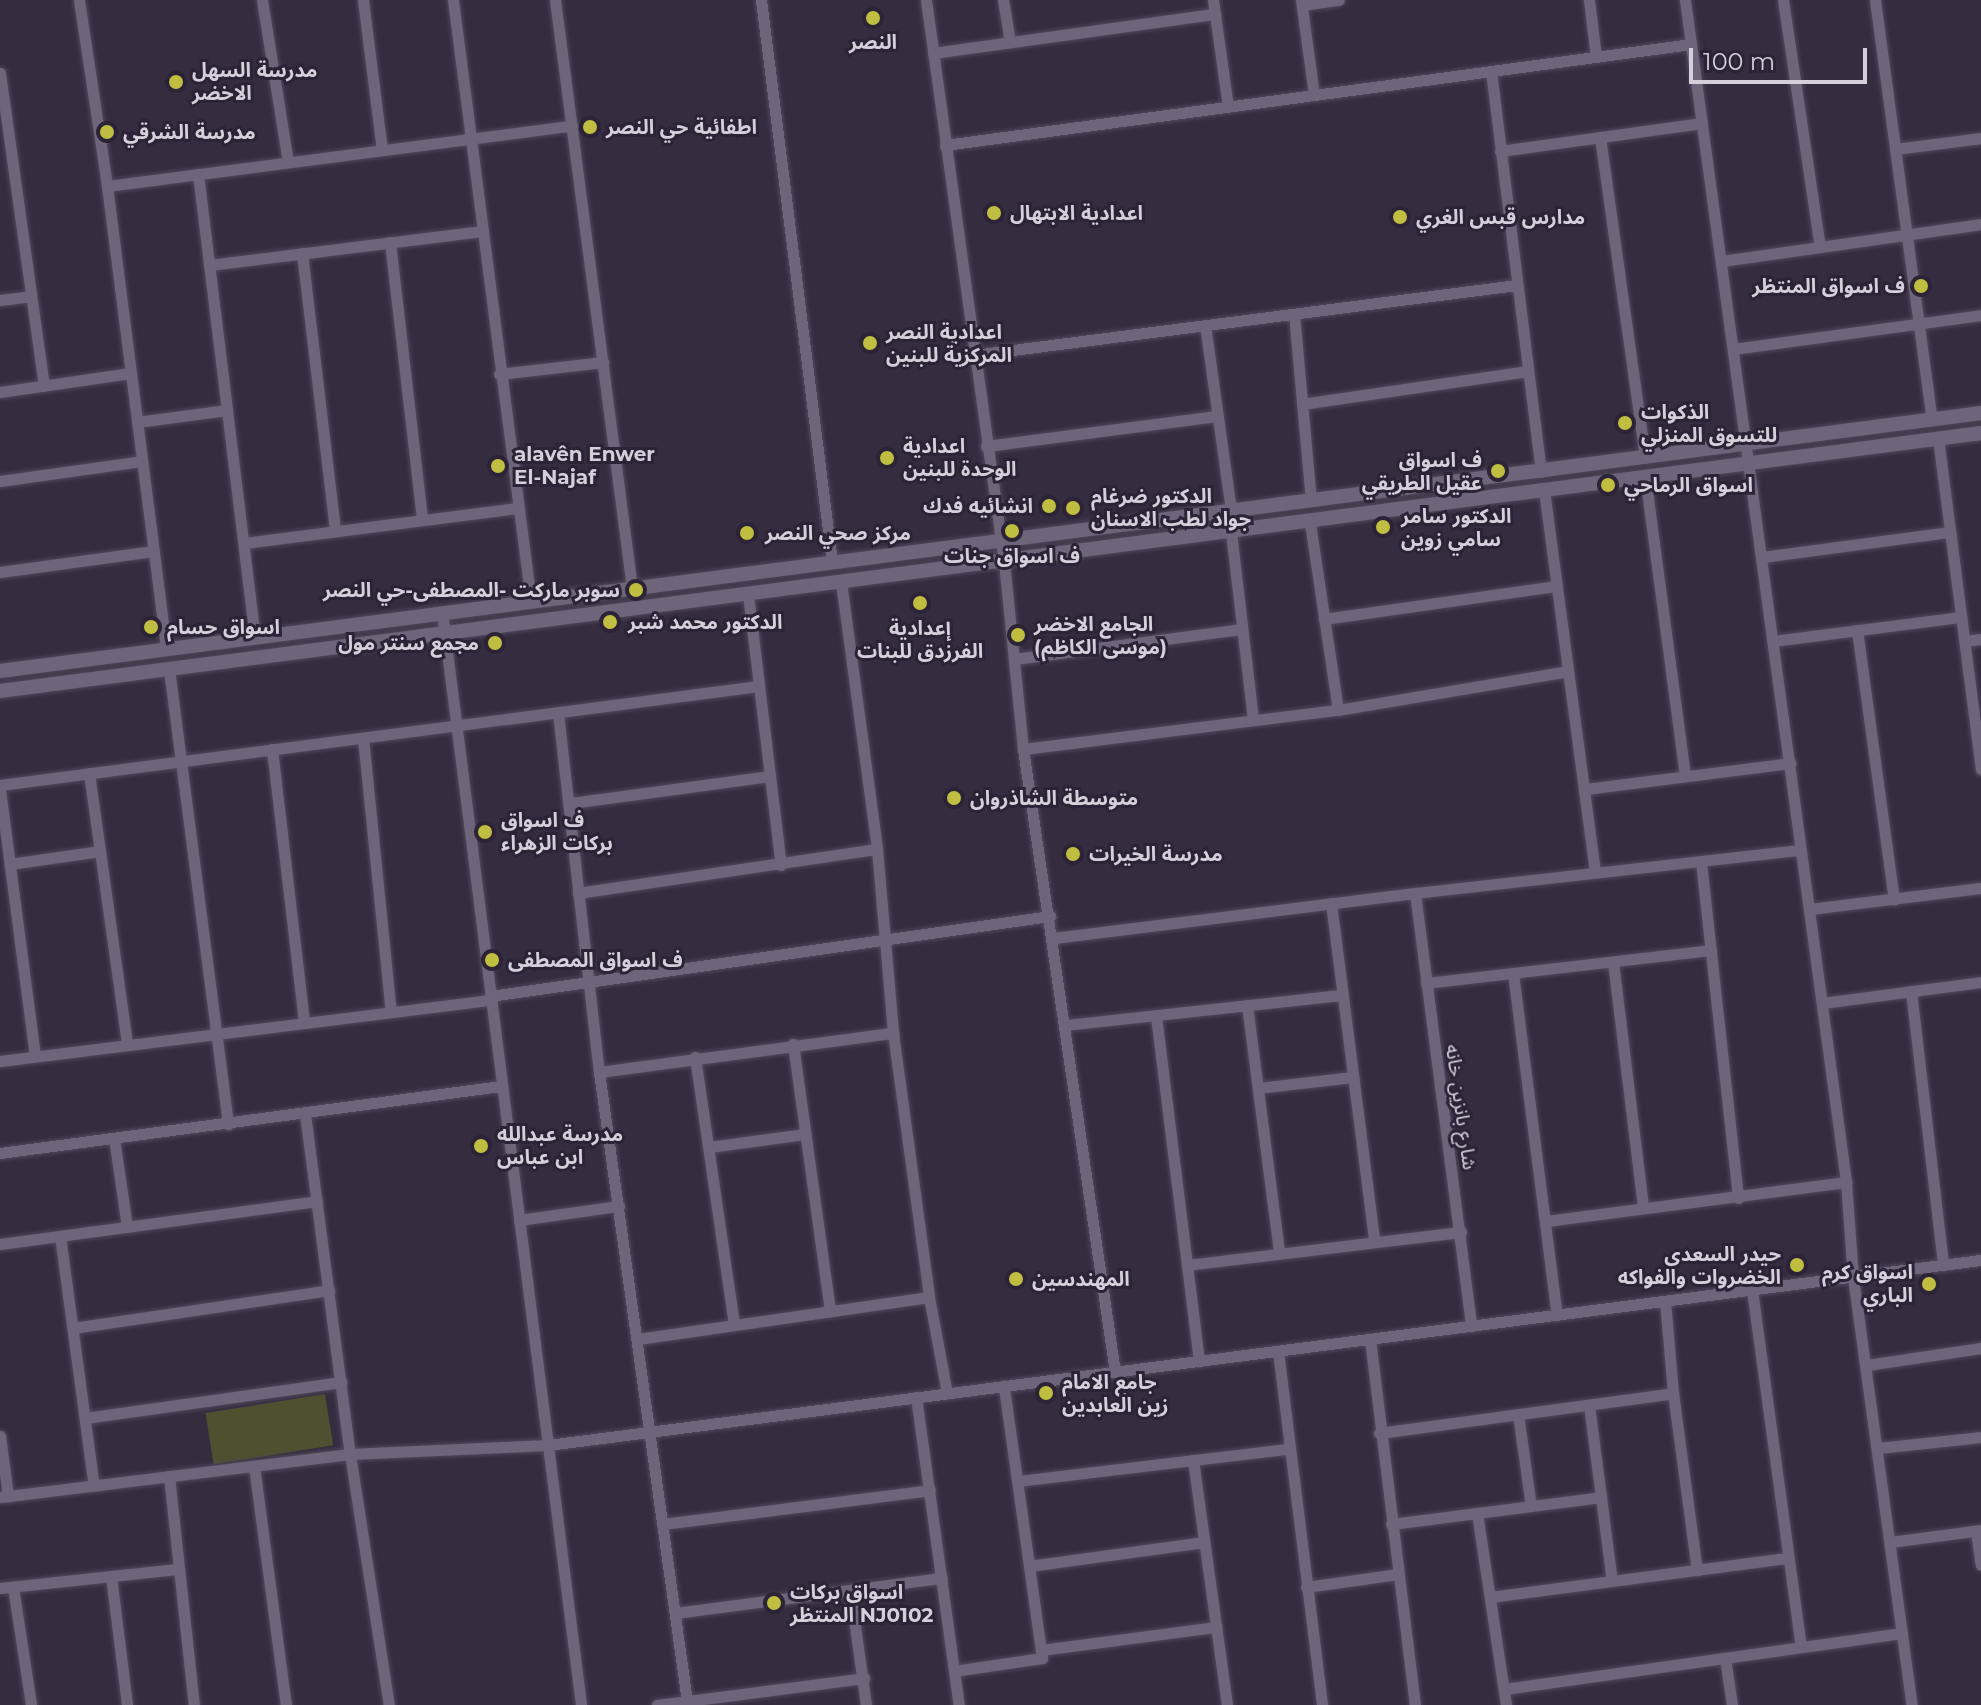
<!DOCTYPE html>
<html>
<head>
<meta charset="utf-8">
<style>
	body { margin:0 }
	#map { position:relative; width:1981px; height:1705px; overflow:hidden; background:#362c40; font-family:Montserrat,"Noto Sans Arabic",sans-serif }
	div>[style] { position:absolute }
	.green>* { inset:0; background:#4e5030; transform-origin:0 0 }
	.roads { filter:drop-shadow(0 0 2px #514859) drop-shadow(0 0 2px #514859) }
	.minor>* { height:11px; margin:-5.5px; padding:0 5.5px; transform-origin:5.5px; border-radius:5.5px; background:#6f657b }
	.tertiary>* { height:14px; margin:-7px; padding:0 7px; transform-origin:7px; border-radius:7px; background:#6f657b }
	.dots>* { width:22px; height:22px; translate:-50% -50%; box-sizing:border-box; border:4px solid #2c2336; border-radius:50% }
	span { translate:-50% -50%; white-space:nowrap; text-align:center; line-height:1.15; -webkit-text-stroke:6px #2c2336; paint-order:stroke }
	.poi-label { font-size:20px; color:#d5cfdb; font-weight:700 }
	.left { translate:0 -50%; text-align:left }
	.right { translate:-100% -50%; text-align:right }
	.street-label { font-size:20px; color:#d5cfdb }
	.scale { position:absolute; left:1689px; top:48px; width:178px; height:36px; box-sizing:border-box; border:4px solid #d5cfdb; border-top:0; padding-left:10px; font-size:24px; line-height:28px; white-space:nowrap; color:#d5cfdb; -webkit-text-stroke:6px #2c2336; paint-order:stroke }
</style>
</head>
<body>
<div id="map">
	<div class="green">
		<i style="left:325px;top:1394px;width:52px;height:121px;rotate:81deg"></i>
	</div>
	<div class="roads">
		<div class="minor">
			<i style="left:79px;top:0;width:188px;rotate:81.4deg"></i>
			<i style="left:107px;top:186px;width:467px;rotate:82.7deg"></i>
			<i style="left:262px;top:0;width:164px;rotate:80.9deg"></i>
			<i style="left:363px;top:0;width:151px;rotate:82.8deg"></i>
			<i style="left:453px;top:0;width:606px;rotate:82.61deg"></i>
			<i style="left:555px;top:0;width:593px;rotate:82.54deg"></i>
			<i style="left:761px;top:0;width:566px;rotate:82.8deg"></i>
			<i style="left:926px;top:0;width:567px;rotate:82.1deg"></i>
			<i style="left:1004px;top:562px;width:188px;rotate:84.2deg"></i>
			<i style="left:1023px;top:749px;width:630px;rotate:81.6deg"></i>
			<i style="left:1003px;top:0;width:43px;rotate:80.5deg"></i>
			<i style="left:1213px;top:0;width:108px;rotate:82deg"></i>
			<i style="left:1301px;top:0;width:96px;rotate:82.2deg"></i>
			<i style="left:1589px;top:0;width:57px;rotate:83deg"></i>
			<i style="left:1685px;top:0;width:1193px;rotate:82.24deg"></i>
			<i style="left:1846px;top:1182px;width:95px;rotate:85.8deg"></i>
			<i style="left:1853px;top:1277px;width:432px;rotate:82.2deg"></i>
			<i style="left:1783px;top:0;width:250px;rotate:81.5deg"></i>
			<i style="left:1875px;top:0;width:423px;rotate:82.3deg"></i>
			<i style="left:1302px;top:5px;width:37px;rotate:-8deg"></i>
			<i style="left:933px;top:53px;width:285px;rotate:-7.9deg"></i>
			<i style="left:1491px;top:71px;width:404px;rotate:82.9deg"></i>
			<i style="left:0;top:73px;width:316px;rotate:82deg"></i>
			<i style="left:1600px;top:137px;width:324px;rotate:82deg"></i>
			<i style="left:945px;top:145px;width:753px;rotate:-7.71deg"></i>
			<i style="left:1895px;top:149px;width:87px;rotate:-7.3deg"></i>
			<i style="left:1500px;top:151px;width:204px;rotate:-7.9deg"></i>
			<i style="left:198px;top:174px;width:466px;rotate:83deg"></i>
			<i style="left:107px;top:186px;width:469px;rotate:-7.4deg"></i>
			<i style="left:390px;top:242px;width:279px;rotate:83.4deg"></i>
			<i style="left:302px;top:253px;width:280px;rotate:83.2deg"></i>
			<i style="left:1722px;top:261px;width:262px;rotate:-8.1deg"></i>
			<i style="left:209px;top:265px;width:276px;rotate:-7.1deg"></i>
			<i style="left:0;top:300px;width:31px;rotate:-7deg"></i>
			<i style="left:1294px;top:314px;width:188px;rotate:84.8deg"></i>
			<i style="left:1205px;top:325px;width:188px;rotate:82deg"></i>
			<i style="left:1733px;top:349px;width:250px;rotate:-7.8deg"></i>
			<i style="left:974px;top:355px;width:547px;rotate:-7.35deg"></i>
			<i style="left:499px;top:374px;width:105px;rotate:-6.6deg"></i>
			<i style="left:0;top:392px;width:132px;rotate:-8.3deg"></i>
			<i style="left:1302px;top:404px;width:228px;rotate:-8.3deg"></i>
			<i style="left:137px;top:422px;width:91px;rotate:-7.6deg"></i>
			<i style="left:1938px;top:438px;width:334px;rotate:82.6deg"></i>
			<i style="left:986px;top:446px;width:233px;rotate:-7.4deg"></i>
			<i style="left:1645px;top:476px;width:303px;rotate:82.4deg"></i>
			<i style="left:0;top:481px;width:143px;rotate:-8deg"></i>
			<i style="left:1544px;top:490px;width:386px;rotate:82.4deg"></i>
			<i style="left:1310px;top:523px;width:189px;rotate:81.5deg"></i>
			<i style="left:1231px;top:532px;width:189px;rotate:83.3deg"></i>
			<i style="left:244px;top:543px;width:274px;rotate:-7.3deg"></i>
			<i style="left:1762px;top:557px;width:190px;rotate:-7.6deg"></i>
			<i style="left:0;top:572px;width:155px;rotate:-7.8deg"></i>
			<i style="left:841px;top:582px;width:269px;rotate:82.3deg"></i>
			<i style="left:877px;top:849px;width:185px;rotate:85deg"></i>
			<i style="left:893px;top:1033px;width:266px;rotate:82.2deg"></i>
			<i style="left:929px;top:1297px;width:98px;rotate:79.4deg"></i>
			<i style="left:748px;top:594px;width:273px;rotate:83.1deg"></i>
			<i style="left:442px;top:612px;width:1102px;rotate:82.75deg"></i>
			<i style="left:1324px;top:619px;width:235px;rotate:-8.1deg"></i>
			<i style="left:1857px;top:630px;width:272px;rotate:82.2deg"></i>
			<i style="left:1773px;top:641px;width:190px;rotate:-7.3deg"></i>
			<i style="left:1965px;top:641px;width:16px;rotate:-7deg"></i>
			<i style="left:1014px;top:659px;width:229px;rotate:-7.5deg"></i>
			<i style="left:169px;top:669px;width:459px;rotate:82.6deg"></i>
			<i style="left:558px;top:713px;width:361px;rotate:83.5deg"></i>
			<i style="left:599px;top:1072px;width:635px;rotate:82.04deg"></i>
			<i style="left:363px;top:738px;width:275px;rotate:84.2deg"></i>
			<i style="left:272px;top:749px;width:274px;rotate:83.3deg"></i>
			<i style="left:1023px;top:749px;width:317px;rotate:-7.1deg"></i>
			<i style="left:1338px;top:710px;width:233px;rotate:-9.6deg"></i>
			<i style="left:89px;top:773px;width:274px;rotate:82deg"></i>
			<i style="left:0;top:785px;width:765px;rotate:-7.43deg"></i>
			<i style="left:1585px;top:789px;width:207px;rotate:-7.2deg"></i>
			<i style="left:0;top:790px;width:268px;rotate:82.5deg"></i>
			<i style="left:571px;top:803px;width:201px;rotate:-7.7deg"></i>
			<i style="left:1701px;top:862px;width:338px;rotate:83.7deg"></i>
			<i style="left:10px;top:864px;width:91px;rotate:-8.2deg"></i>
			<i style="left:578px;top:893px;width:302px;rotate:-8.4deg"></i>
			<i style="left:1415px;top:893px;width:437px;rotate:82.6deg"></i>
			<i style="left:1331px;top:903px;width:340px;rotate:82.7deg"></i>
			<i style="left:1809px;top:909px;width:173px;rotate:-7deg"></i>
			<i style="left:1053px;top:938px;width:365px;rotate:-7.1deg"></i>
			<i style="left:1415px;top:893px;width:386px;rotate:-6.4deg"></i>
			<i style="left:1613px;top:962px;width:248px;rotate:83deg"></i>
			<i style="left:1513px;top:973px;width:345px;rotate:82.7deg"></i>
			<i style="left:1426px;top:983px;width:287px;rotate:-6.6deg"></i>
			<i style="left:1911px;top:991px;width:276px;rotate:83.3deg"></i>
			<i style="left:490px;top:996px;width:566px;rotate:-8.13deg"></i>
			<i style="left:1822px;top:1003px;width:160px;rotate:-7.5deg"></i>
			<i style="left:1247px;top:1005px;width:250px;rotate:82.6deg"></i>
			<i style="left:1156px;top:1016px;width:348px;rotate:82.9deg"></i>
			<i style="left:1065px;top:1025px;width:279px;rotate:-6.2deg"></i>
			<i style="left:793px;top:1044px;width:270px;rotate:82.1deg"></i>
			<i style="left:695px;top:1057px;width:270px;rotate:81.7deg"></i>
			<i style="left:0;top:1061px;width:495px;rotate:-7.1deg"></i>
			<i style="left:599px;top:1072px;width:297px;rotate:-7.6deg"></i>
			<i style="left:1258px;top:1088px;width:96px;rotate:-6.6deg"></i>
			<i style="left:305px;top:1114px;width:343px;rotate:82.5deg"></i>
			<i style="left:350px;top:1454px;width:254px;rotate:81.2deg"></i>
			<i style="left:114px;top:1138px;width:90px;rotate:81.7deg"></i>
			<i style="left:709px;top:1147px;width:97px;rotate:-7.7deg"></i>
			<i style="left:0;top:1153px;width:505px;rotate:-7.62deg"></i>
			<i style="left:519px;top:1220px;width:101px;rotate:-8deg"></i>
			<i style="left:1546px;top:1221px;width:303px;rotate:-7.4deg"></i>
			<i style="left:60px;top:1236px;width:252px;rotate:82.3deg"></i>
			<i style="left:0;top:1244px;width:320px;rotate:-7.7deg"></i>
			<i style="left:1187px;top:1265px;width:276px;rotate:-6.9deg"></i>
			<i style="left:1752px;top:1290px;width:360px;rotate:82.2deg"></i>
			<i style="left:1665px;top:1301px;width:92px;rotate:85deg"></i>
			<i style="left:1673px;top:1393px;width:179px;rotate:82.3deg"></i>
			<i style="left:73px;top:1328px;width:259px;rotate:-8.4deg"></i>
			<i style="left:638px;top:1339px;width:294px;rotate:-8.2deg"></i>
			<i style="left:1370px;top:1339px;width:369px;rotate:83deg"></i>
			<i style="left:1278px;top:1351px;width:357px;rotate:82.9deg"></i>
			<i style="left:1867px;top:1365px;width:115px;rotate:-8.5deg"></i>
			<i style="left:916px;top:1397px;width:311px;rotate:82.1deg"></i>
			<i style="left:1589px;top:1405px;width:177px;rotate:82.6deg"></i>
			<i style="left:1518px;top:1414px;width:93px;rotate:82deg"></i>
			<i style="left:85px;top:1418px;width:259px;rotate:-8deg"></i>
			<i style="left:1379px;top:1433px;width:297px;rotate:-7.7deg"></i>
			<i style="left:0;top:1436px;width:61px;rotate:82.4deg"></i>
			<i style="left:1878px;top:1448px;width:104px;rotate:-6.1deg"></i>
			<i style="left:1193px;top:1460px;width:247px;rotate:82.1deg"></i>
			<i style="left:254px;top:1466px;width:241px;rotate:82.4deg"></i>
			<i style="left:169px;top:1476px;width:230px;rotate:83.8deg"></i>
			<i style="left:1018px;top:1481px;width:272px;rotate:-6.8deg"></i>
			<i style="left:0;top:1497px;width:353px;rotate:-7deg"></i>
			<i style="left:350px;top:1454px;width:198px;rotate:-2.6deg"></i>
			<i style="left:548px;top:1445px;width:1445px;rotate:-7.36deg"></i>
			<i style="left:1477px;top:1513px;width:194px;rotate:81.4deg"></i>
			<i style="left:662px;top:1524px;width:270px;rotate:-7.2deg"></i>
			<i style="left:1391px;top:1524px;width:212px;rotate:-7.3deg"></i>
			<i style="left:1976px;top:1531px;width:34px;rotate:82deg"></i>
			<i style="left:1890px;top:1542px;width:92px;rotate:-7.5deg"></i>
			<i style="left:1029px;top:1566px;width:177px;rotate:-7.8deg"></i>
			<i style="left:111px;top:1576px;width:130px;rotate:82.9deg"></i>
			<i style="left:13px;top:1587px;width:119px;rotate:81.3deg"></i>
			<i style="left:1306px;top:1587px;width:93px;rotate:-8deg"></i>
			<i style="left:0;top:1588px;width:178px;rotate:-6.1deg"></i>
			<i style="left:850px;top:1590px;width:116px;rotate:82.1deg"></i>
			<i style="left:1490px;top:1597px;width:301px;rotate:-7.5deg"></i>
			<i style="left:675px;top:1613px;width:269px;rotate:-7.5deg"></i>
			<i style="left:1041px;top:1650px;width:177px;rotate:-7.5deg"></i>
			<i style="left:1725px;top:1658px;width:48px;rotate:81.5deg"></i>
			<i style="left:954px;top:1671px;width:89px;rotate:-8.4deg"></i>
			<i style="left:1042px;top:1658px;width:275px;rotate:-98deg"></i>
			<i style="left:1504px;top:1689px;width:402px;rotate:-8deg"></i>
			<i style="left:657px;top:1705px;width:209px;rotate:-7.4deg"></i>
		</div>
		<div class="tertiary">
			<i style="left:0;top:671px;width:1998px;rotate:-7.42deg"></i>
			<i style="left:0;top:691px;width:1998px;rotate:-7.42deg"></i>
		</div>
	</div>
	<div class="dots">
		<i style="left:873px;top:18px;background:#c0be41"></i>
		<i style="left:176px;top:82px;background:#c0be41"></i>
		<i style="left:590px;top:127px;background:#c0be41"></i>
		<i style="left:107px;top:132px;background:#c0be41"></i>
		<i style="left:994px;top:213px;background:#c0be41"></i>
		<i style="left:1400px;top:217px;background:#c0be41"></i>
		<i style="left:1921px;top:286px;background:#c0be41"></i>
		<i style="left:870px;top:343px;background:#c0be41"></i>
		<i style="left:1625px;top:423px;background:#c0be41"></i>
		<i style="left:887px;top:458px;background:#c0be41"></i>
		<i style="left:498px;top:466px;background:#c0be41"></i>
		<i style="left:1498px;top:471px;background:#c0be41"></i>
		<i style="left:1608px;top:485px;background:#c0be41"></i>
		<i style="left:1049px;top:506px;background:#c0be41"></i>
		<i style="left:1073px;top:508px;background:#c0be41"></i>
		<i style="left:1383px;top:527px;background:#c0be41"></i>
		<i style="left:1012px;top:531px;background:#c0be41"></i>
		<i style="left:747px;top:533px;background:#c0be41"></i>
		<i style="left:636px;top:590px;background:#c0be41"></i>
		<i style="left:920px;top:603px;background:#c0be41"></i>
		<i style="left:610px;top:622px;background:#c0be41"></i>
		<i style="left:151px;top:627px;background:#c0be41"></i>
		<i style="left:1018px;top:635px;background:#c0be41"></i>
		<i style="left:495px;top:643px;background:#c0be41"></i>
		<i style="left:954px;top:798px;background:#c0be41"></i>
		<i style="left:485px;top:832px;background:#c0be41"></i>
		<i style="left:1073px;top:854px;background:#c0be41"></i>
		<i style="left:492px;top:960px;background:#c0be41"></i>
		<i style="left:481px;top:1146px;background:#c0be41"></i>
		<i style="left:1797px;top:1265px;background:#c0be41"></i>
		<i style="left:1016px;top:1279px;background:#c0be41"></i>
		<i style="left:1929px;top:1284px;background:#c0be41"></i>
		<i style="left:1046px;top:1393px;background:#c0be41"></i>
		<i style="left:774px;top:1603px;background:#c0be41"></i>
	</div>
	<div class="poi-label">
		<span style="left:873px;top:42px">النصر</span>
		<span class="left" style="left:192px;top:82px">مدرسة السهل<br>الاخضر</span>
		<span class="left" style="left:606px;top:127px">اطفائية حي النصر</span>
		<span class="left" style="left:123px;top:132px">مدرسة الشرقي</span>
		<span class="left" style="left:1010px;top:213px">اعدادية الابتهال</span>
		<span class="left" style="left:1416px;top:217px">مدارس قبس الغري</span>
		<span class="right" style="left:1905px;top:286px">ف اسواق المنتظر</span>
		<span class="left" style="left:886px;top:344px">اعدادية النصر<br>المركزية للبنين</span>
		<span class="left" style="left:1641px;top:424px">الذكوات<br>للتسوق المنزلي</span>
		<span class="left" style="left:903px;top:458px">اعدادية<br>الوحدة للبنين</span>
		<span class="left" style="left:514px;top:466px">alavên Enwer<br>El-Najaf</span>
		<span class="right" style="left:1482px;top:472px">ف اسواق<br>عقيل الطريقي</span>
		<span class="left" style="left:1624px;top:485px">اسواق الرماحي</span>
		<span class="left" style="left:1091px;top:508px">الدكتور ضرغام<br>جواد لطب الاسنان</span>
		<span class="right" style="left:1033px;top:506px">انشائيه فدك</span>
		<span class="left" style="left:1401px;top:528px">الدكتور سامر<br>سامي زوين</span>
		<span class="left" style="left:765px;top:533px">مركز صحي النصر</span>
		<span style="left:1012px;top:556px">ف اسواق جنات</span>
		<span class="right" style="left:620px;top:590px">سوبر ماركت -المصطفى-حي النصر</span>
		<span class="left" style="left:628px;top:622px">الدكتور محمد شبر</span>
		<span class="left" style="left:1034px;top:636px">الجامع الاخضر<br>(موسى الكاظم)</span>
		<span class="left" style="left:167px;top:627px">اسواق حسام</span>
		<span style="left:920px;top:640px">إعدادية<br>الفرزدق للبنات</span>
		<span class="right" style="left:479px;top:643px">مجمع سنتر مول</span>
		<span class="left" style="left:970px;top:798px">متوسطة الشاذروان</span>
		<span class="left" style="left:501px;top:832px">ف اسواق<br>بركات الزهراء</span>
		<span class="left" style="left:1089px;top:854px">مدرسة الخيرات</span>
		<span class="left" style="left:508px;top:960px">ف اسواق المصطفى</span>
		<span class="left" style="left:497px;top:1146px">مدرسة عبدالله<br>ابن عباس</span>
		<span class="right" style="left:1781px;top:1266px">حيدر السعدي<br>الخضروات والفواكه</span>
		<span class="right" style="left:1913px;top:1284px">اسواق كرم<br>الباري</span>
		<span class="left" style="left:1032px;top:1279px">المهندسين</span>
		<span class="left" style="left:1062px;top:1394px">جامع الامام<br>زين العابدين</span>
		<span class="left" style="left:790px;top:1604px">اسواق بركات<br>المنتظر NJ0102</span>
	</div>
	<div class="street-label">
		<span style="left:1461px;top:1107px;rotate:82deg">شارع بانزين خانه</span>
	</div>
	<div class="scale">100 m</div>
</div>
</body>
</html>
